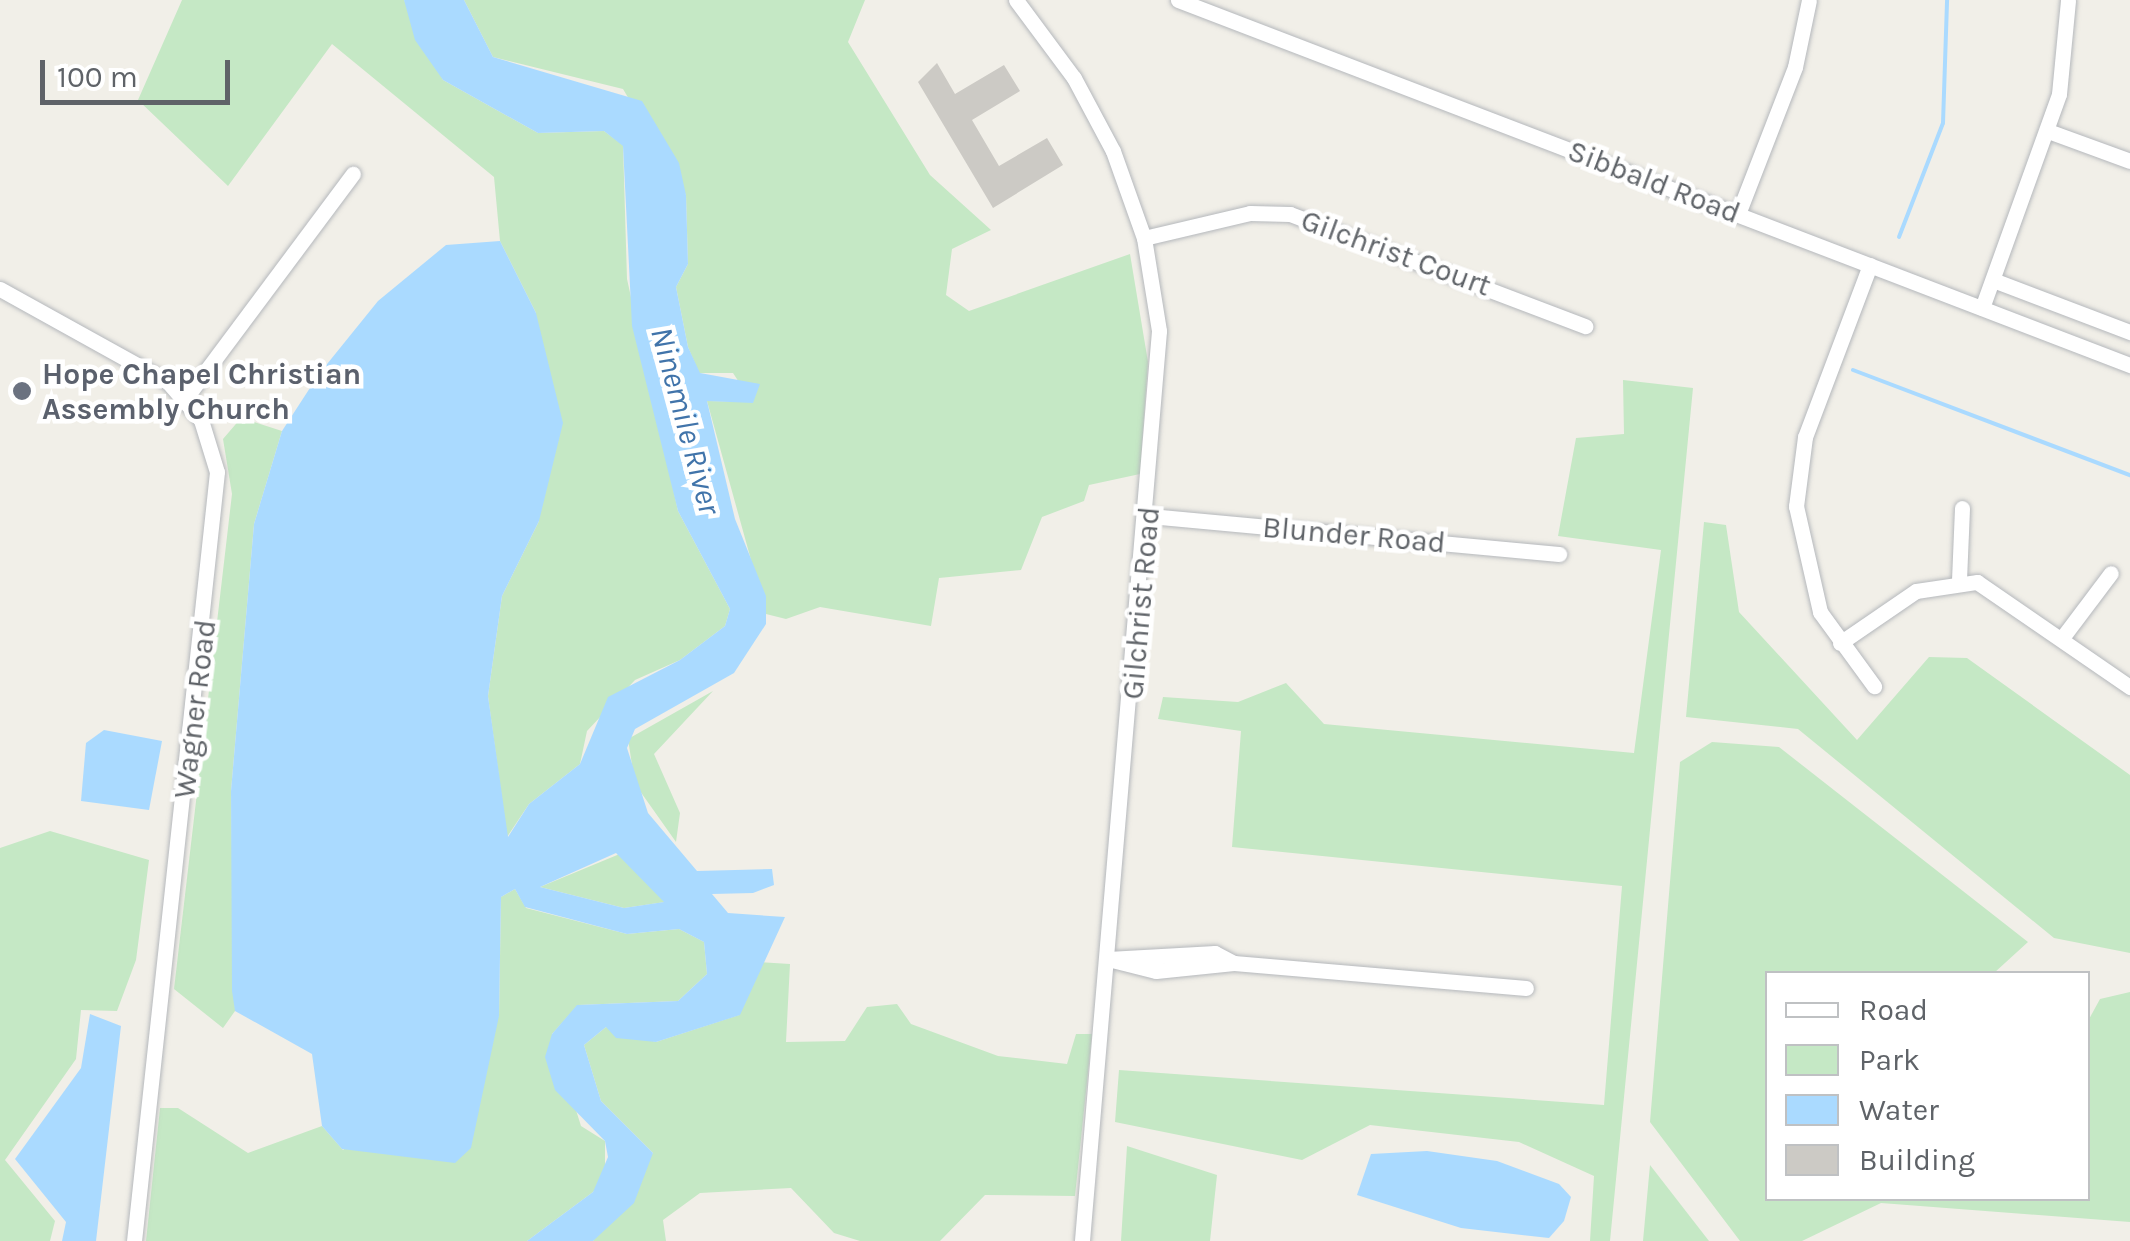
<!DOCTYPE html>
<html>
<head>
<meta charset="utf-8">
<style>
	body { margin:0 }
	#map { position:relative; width:2130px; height:1241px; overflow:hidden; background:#f1efe8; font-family:Karla,sans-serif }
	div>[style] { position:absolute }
	.green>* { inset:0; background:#c5e8c5 }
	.water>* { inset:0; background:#aadaff }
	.stream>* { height:4px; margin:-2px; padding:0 2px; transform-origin:2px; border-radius:2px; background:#aadaff }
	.building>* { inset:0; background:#cccac5 }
	.roads { filter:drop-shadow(0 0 2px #b5b8bc) drop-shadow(0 0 2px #b5b8bc) }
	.minor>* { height:15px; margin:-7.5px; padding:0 7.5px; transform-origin:7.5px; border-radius:7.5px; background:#fff }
	.dots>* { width:28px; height:28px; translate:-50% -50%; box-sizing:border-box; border:5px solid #fff; border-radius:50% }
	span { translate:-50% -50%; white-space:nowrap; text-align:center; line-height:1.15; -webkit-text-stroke:9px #fff; paint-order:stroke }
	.street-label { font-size:30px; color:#5f6368 }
	.worship-label { font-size:30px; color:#5b616d; font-weight:700 }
	.left { translate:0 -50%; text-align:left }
	.water-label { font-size:32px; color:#4174aa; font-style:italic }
	.legend { position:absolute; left:1765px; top:971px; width:325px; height:230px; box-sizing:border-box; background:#fff; border:2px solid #bfc1c3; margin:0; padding:12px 18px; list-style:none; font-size:30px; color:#5f6368 }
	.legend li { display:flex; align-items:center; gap:20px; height:50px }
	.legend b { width:50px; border:2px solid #bfc1c3 }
	.scale { position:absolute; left:40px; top:60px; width:190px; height:45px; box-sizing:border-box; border:5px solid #5f6368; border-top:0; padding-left:12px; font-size:30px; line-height:35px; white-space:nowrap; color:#5f6368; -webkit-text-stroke:8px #fff; paint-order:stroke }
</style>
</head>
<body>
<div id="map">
	<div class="green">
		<i style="clip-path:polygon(182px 0,404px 0,443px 80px,538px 133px,604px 131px,623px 145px,627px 279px,678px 511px,730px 609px,725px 626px,680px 660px,635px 680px,587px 731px,580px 764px,529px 804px,507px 837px,488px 696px,502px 596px,539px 521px,536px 313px,500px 241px,494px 177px,332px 44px,228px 186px,138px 100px)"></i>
		<i style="clip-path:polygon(464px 0,865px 0,848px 42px,930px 175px,991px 230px,952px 249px,946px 295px,969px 311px,1130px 254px,1148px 362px,1140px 474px,1089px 485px,1084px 501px,1042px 517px,1021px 570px,939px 578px,931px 626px,820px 607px,786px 619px,766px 614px,707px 401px,752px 402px,733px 373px,699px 373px,688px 347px,676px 287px,688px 264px,686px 195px,623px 89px,493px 57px)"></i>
		<i style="clip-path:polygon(1623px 380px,1693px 388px,1610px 1241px,1590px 1241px,1594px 1176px,1519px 1142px,1370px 1125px,1302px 1160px,1115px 1122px,1119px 1070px,1604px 1105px,1622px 886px,1232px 847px,1241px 731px,1158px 719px,1163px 697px,1238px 702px,1286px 683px,1324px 724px,1634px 753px,1661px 550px,1558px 536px,1576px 438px,1624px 434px)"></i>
		<i style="clip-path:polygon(241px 418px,282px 431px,254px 524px,231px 791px,235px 1011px,223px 1028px,174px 989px,232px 494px,223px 439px)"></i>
		<i style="clip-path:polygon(1704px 522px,1726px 525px,1739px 612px,1857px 740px,1929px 657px,1967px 658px,2130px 775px,2130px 953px,2054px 938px,1798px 729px,1686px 717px)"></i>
		<i style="clip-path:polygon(713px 691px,654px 754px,680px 813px,676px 842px,635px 784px,628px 739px)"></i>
		<i style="clip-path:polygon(1712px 742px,1779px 747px,2028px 942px,1994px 973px,1768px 974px,1768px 1198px,2088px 1198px,2088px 1021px,2100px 999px,2130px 992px,2130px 1222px,1881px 1203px,1802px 1241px,1740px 1241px,1650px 1122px,1680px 762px)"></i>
		<i style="clip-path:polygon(50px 831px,149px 860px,136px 960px,117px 1011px,81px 1010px,76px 1059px,5px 1160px,55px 1221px,50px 1241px,0 1241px,0 848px)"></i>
		<i style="clip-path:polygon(622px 853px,665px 902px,624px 908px,540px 887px)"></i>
		<i style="clip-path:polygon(515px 889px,526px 908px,627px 934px,679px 929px,704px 942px,707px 974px,678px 1001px,578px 1005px,552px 1034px,581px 1126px,605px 1141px,605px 1177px,593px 1192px,527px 1241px,146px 1241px,160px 1108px,178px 1108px,248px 1153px,322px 1126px,343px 1150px,499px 1016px,501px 897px)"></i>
		<i style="clip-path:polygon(760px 962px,790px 964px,786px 1042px,845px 1041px,867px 1007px,897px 1004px,911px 1024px,998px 1056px,1067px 1064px,1076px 1034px,1092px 1034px,1075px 1196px,985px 1195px,940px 1241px,860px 1241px,834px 1233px,791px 1188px,700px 1193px,663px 1220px,666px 1241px,593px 1241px,653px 1153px,601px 1101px,584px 1045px,606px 1027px,656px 1042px,739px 1015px)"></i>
		<i style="clip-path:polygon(1127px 1146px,1217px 1175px,1210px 1241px,1121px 1241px)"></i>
		<i style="clip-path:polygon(1650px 1165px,1709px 1241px,1643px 1241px)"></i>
	</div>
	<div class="water">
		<i style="clip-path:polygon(evenodd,404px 0,464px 0,493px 57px,642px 101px,679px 163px,686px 195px,688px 264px,676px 287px,688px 347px,700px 373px,760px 384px,753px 403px,707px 401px,735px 519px,766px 596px,766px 624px,734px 673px,635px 729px,627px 748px,648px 813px,697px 871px,772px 869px,774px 885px,753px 893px,712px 894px,728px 913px,785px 917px,740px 1015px,656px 1042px,616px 1038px,606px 1027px,584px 1045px,601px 1101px,653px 1153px,634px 1203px,593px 1241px,527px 1241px,593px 1192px,608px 1157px,605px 1141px,555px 1090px,545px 1057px,552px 1034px,577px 1005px,678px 1001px,707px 974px,704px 942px,679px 929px,627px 934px,525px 907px,515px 889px,501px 897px,499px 1016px,471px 1148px,455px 1163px,342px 1149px,322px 1126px,312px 1054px,235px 1011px,232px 991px,231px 791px,254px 524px,282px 431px,319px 374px,378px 301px,446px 245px,500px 241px,536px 313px,563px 423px,539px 521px,502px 596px,488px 696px,508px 837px,529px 804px,580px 764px,608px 697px,680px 660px,725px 626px,730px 609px,678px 511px,632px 326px,623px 146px,604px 131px,538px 133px,443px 80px,415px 40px,404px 0,616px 853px,664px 902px,624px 908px,540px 887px,616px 853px)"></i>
		<i style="clip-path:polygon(104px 730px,162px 741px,149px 810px,81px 801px,86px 743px)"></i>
		<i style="clip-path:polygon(90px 1014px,121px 1026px,96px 1241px,62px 1241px,66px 1222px,15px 1159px,81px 1068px)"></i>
		<i style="clip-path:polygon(1427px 1151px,1497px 1161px,1559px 1184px,1571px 1197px,1564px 1221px,1549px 1238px,1461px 1228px,1357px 1195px,1371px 1154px)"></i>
	</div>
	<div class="stream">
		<i style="left:1899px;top:237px;width:122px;rotate:-68.9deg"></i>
		<i style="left:1943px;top:123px;width:123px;rotate:-88.1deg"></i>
		<i style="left:1853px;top:370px;width:296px;rotate:20.8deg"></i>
	</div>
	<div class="building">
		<i style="clip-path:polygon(937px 63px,955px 94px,1004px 65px,1020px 91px,972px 120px,999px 166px,1047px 138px,1063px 165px,993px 208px,918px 82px)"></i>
	</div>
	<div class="roads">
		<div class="minor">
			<i style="left:1016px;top:0;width:97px;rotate:53.4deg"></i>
			<i style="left:1074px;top:78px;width:83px;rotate:61.9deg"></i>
			<i style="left:1113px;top:151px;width:92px;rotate:70.4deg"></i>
			<i style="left:1144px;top:238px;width:94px;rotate:80.8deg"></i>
			<i style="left:1159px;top:331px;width:913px;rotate:94.84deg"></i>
			<i style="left:1178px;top:0;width:1020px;rotate:20.98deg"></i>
			<i style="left:2048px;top:131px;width:87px;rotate:20.1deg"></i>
			<i style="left:1738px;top:214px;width:158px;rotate:-68.8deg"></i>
			<i style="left:1795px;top:67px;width:68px;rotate:-78.2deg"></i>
			<i style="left:1144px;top:238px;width:109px;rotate:-13.3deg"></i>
			<i style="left:1250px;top:213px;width:40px;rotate:1.4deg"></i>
			<i style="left:1290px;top:214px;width:316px;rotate:20.8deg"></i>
			<i style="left:1870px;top:265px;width:184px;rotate:110.7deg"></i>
			<i style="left:1805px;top:437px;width:70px;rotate:97.4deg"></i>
			<i style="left:1796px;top:506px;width:109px;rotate:77.2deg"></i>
			<i style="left:1820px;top:612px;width:92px;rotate:53.9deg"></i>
			<i style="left:1993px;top:280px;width:147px;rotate:20.8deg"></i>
			<i style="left:0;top:289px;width:192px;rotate:29deg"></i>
			<i style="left:168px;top:382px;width:50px;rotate:49deg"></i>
			<i style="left:201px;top:420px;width:54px;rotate:72.9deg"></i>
			<i style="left:217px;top:472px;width:773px;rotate:96.16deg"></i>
			<i style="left:1982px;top:308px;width:227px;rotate:-70.2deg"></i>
			<i style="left:2059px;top:94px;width:94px;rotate:-84.5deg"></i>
			<i style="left:185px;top:399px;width:281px;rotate:-53.3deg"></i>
			<i style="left:1149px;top:516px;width:412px;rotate:5.3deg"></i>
			<i style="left:1959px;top:580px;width:72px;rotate:-87.6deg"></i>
			<i style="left:2062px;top:638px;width:81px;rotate:-53deg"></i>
			<i style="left:1840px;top:643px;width:92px;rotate:-34.4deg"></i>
			<i style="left:1916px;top:591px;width:62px;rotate:-8.4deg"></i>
			<i style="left:1977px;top:582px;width:186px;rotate:34.5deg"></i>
			<i style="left:1108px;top:959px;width:49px;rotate:14deg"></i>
			<i style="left:1156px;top:971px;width:78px;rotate:-5.9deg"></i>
			<i style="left:1234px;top:963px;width:293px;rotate:4.9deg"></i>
			<i style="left:1108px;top:959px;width:107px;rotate:-3.2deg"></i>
			<i style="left:1215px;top:953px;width:21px;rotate:28deg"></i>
		</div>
	</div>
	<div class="dots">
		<i style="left:22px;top:391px;background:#6b7280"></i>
	</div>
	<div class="street-label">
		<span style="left:1654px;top:182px;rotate:21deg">Sibbald Road</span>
		<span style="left:1396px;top:253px;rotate:20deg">Gilchrist Court</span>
		<span style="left:1354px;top:535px;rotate:5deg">Blunder Road</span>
		<span style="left:1141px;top:603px;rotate:-85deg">Gilchrist Road</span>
		<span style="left:195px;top:709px;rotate:-83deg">Wagner Road</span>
	</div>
	<div class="worship-label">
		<span class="left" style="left:42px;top:391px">Hope Chapel Christian<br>Assembly Church</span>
	</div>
	<div class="water-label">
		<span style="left:685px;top:421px;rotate:75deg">Ninemile River</span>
	</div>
	<ul class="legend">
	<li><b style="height:12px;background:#fff"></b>Road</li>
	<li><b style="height:28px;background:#c5e8c5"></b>Park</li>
	<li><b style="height:28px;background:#aadaff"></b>Water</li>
	<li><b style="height:28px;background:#cccac5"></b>Building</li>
	</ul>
	<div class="scale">100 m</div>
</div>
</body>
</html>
